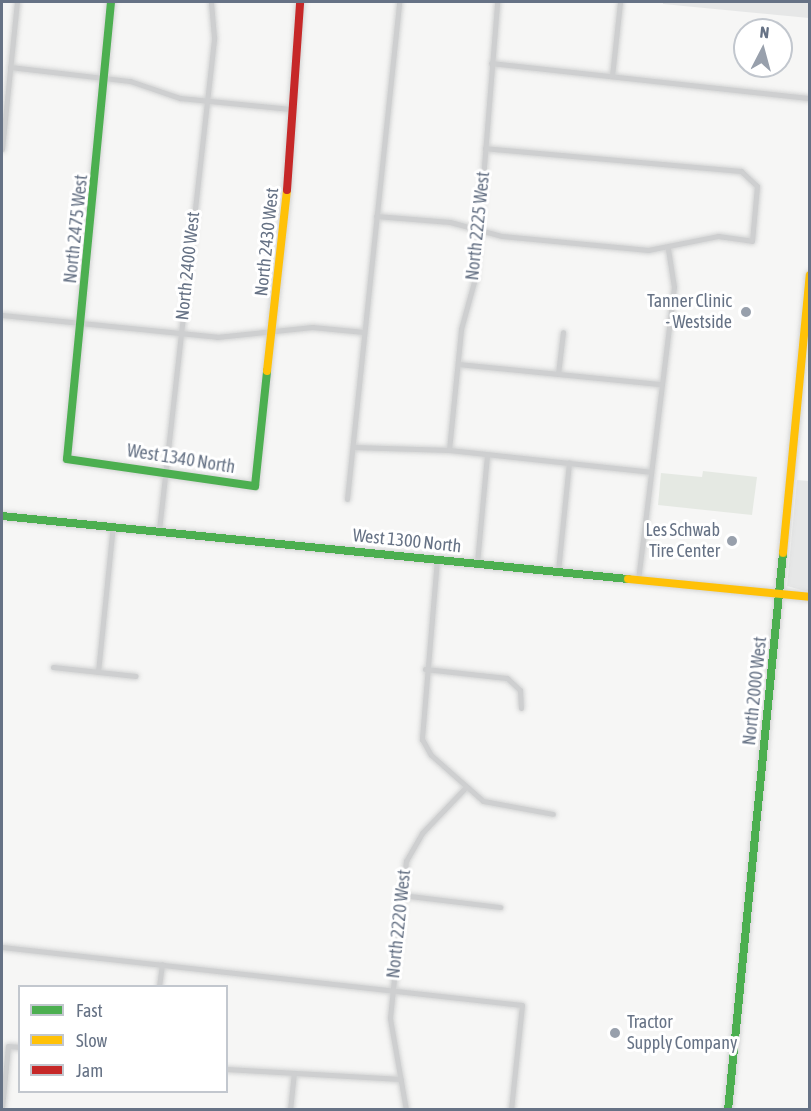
<!DOCTYPE html>
<html>
<head>
<meta charset="utf-8">
<style>
	body { margin:0 }
	#map { position:relative; width:811px; height:1111px; overflow:hidden; background:#f6f6f5; font-family:"Asap Condensed",sans-serif }
	div>[style] { position:absolute }
	.built>* { inset:0; background:#e6e7e7 }
	.green>* { inset:0; background:#e5e9e3 }
	.roads { filter:drop-shadow(0 0 2px #d3d4d4) drop-shadow(0 0 2px #d3d4d4) }
	.street>* { height:5px; margin:-2.5px; padding:0 2.5px; transform-origin:2.5px; border-radius:2.5px; background:#cecfd0 }
	.fast>* { height:8px; margin:-4px; padding:0 4px; transform-origin:4px; border-radius:4px; background:#4caf50 }
	.slow>* { height:8px; margin:-4px; padding:0 4px; transform-origin:4px; border-radius:4px; background:#ffc107 }
	.jam>* { height:8px; margin:-4px; padding:0 4px; transform-origin:4px; border-radius:4px; background:#c62828 }
	.dots>* { width:16px; height:16px; translate:-50% -50%; box-sizing:border-box; border:3px solid #fff; border-radius:50% }
	span { translate:-50% -50%; white-space:nowrap; text-align:center; line-height:1.15; -webkit-text-stroke:6px #fff; paint-order:stroke }
	.street-label { font-size:18px; color:#667285 }
	.poi-label { font-size:18px; color:#667285 }
	.right { translate:-100% -50%; text-align:right }
	.left { translate:0 -50%; text-align:left }
	.frame { position:absolute; inset:0; border:3px solid #667285; pointer-events:none }
	.legend { position:absolute; left:18px; top:985px; width:210px; height:108px; box-sizing:border-box; background:#fff; border:2px solid #c2c7ce; margin:0; padding:8px 10px; list-style:none; font-size:18px; color:#667285 }
	.legend li { display:flex; align-items:center; gap:12px; height:30px }
	.legend b { width:30px; border:2px solid #c2c7ce }
	.north { position:absolute; left:733px; top:18px; width:60px; height:60px; box-sizing:border-box; background:#fff; border:2px solid #c2c7ce; border-radius:50%; rotate:6deg; font-size:16px; font-weight:700; line-height:24px; text-align:center; color:#667285 }
	.north::after { content:''; display:block; margin:auto; width:21px; height:27px; background:#98a0ac; clip-path:polygon(50% 0,100% 100%,50% 72%,0 100%) }
</style>
</head>
<body>
<div id="map">
	<div class="built">
		<i style="clip-path:polygon(663px 2px,809px 2px,809px 18px,663px 4px)"></i>
		<i style="clip-path:polygon(797px 480px,809px 481px,809px 592px,787px 586px)"></i>
	</div>
	<div class="green">
		<i style="clip-path:polygon(703px 471px,757px 477px,752px 515px,658px 505px,661px 473px,702px 477px)"></i>
	</div>
	<div class="roads">
		<div class="street">
			<i style="left:491px;top:63px;width:321px;rotate:6.3deg"></i>
			<i style="left:10px;top:67px;width:121px;rotate:6.7deg"></i>
			<i style="left:130px;top:81px;width:53px;rotate:18.8deg"></i>
			<i style="left:180px;top:98px;width:111px;rotate:5.7deg"></i>
			<i style="left:612px;top:76px;width:74px;rotate:-83.8deg"></i>
			<i style="left:2px;top:149px;width:148px;rotate:-84.2deg"></i>
			<i style="left:376px;top:216px;width:74px;rotate:4.6deg"></i>
			<i style="left:450px;top:222px;width:54px;rotate:15.1deg"></i>
			<i style="left:502px;top:236px;width:147px;rotate:5.5deg"></i>
			<i style="left:648px;top:250px;width:71px;rotate:-11.3deg"></i>
			<i style="left:718px;top:236px;width:34px;rotate:8deg"></i>
			<i style="left:752px;top:241px;width:55px;rotate:-84.8deg"></i>
			<i style="left:757px;top:186px;width:22px;rotate:-137deg"></i>
			<i style="left:741px;top:171px;width:257px;rotate:-174.9deg"></i>
			<i style="left:2px;top:315px;width:216px;rotate:5.8deg"></i>
			<i style="left:217px;top:337px;width:96px;rotate:-6deg"></i>
			<i style="left:312px;top:327px;width:52px;rotate:5.5deg"></i>
			<i style="left:458px;top:364px;width:202px;rotate:5.7deg"></i>
			<i style="left:558px;top:374px;width:42px;rotate:-83.2deg"></i>
			<i style="left:353px;top:447px;width:96px;rotate:1.8deg"></i>
			<i style="left:449px;top:450px;width:202px;rotate:6.2deg"></i>
			<i style="left:449px;top:450px;width:122px;rotate:-84.3deg"></i>
			<i style="left:461px;top:329px;width:53px;rotate:-74.6deg"></i>
			<i style="left:475px;top:278px;width:277px;rotate:-85.4deg"></i>
			<i style="left:347px;top:499px;width:500px;rotate:-84deg"></i>
			<i style="left:159px;top:530px;width:496px;rotate:-83.6deg"></i>
			<i style="left:214px;top:37px;width:35px;rotate:-95deg"></i>
			<i style="left:437px;top:559px;width:181px;rotate:94.8deg"></i>
			<i style="left:422px;top:739px;width:18px;rotate:61deg"></i>
			<i style="left:431px;top:755px;width:69px;rotate:41.5deg"></i>
			<i style="left:483px;top:801px;width:71px;rotate:10.5deg"></i>
			<i style="left:477px;top:563px;width:108px;rotate:-84.7deg"></i>
			<i style="left:558px;top:571px;width:109px;rotate:-84.2deg"></i>
			<i style="left:638px;top:580px;width:295px;rotate:-83deg"></i>
			<i style="left:674px;top:287px;width:39px;rotate:-99deg"></i>
			<i style="left:53px;top:667px;width:83px;rotate:6.2deg"></i>
			<i style="left:425px;top:669px;width:82px;rotate:6.3deg"></i>
			<i style="left:507px;top:678px;width:18px;rotate:43deg"></i>
			<i style="left:520px;top:690px;width:18px;rotate:87deg"></i>
			<i style="left:98px;top:672px;width:148px;rotate:-84.2deg"></i>
			<i style="left:402px;top:895px;width:99px;rotate:7deg"></i>
			<i style="left:2px;top:947px;width:523px;rotate:6.36deg"></i>
			<i style="left:522px;top:1005px;width:106px;rotate:96deg"></i>
			<i style="left:159px;top:986px;width:22px;rotate:-82deg"></i>
			<i style="left:226px;top:1069px;width:175px;rotate:3.3deg"></i>
			<i style="left:2px;top:1108px;width:62px;rotate:-84.5deg"></i>
			<i style="left:8px;top:1046px;width:12px;rotate:5deg"></i>
			<i style="left:290px;top:1110px;width:37px;rotate:-84deg"></i>
			<i style="left:406px;top:1110px;width:93px;rotate:-99.9deg"></i>
			<i style="left:390px;top:1018px;width:158px;rotate:-84.2deg"></i>
			<i style="left:406px;top:861px;width:32px;rotate:-60deg"></i>
			<i style="left:422px;top:833px;width:62px;rotate:-46.3deg"></i>
		</div>
		<div class="fast">
			<i style="left:111px;top:2px;width:459px;rotate:95.5deg"></i>
			<i style="left:67px;top:459px;width:190px;rotate:8.2deg"></i>
			<i style="left:255px;top:486px;width:116px;rotate:-84deg"></i>
			<i style="left:2px;top:516px;width:629px;rotate:5.75deg"></i>
			<i style="left:728px;top:1110px;width:560px;rotate:-84.36deg"></i>
		</div>
		<div class="slow">
			<i style="left:267px;top:371px;width:182px;rotate:-83.7deg"></i>
			<i style="left:783px;top:553px;width:279px;rotate:-84.5deg"></i>
			<i style="left:628px;top:579px;width:183px;rotate:5.6deg"></i>
		</div>
		<div class="jam">
			<i style="left:287px;top:190px;width:188px;rotate:-86deg"></i>
		</div>
	</div>
	<div class="dots">
		<i style="left:746px;top:312px;background:#98a0ac"></i>
		<i style="left:732px;top:541px;background:#98a0ac"></i>
		<i style="left:615px;top:1033px;background:#98a0ac"></i>
	</div>
	<div class="street-label">
		<span style="left:478px;top:226px;rotate:-84deg">North 2225 West</span>
		<span style="left:76px;top:229px;rotate:-84deg">North 2475 West</span>
		<span style="left:267px;top:242px;rotate:-84deg">North 2430 West</span>
		<span style="left:188px;top:266px;rotate:-84deg">North 2400 West</span>
		<span style="left:181px;top:459px;rotate:9deg">West 1340 North</span>
		<span style="left:407px;top:541px;rotate:6deg">West 1300 North</span>
		<span style="left:755px;top:691px;rotate:-84deg">North 2000 West</span>
		<span style="left:399px;top:924px;rotate:-84deg">North 2220 West</span>
	</div>
	<div class="poi-label">
		<span class="right" style="left:732px;top:312px">Tanner Clinic<br>- Westside</span>
		<span class="right" style="left:720px;top:541px">Les Schwab<br>Tire Center</span>
		<span class="left" style="left:627px;top:1033px">Tractor<br>Supply Company</span>
	</div>
	<div class="frame"></div>
	<ul class="legend">
	<li><b style="height:8px;background:#4caf50"></b>Fast</li>
	<li><b style="height:8px;background:#ffc107"></b>Slow</li>
	<li><b style="height:8px;background:#c62828"></b>Jam</li>
	</ul>
	<div class="north">N</div>
</div>
</body>
</html>
